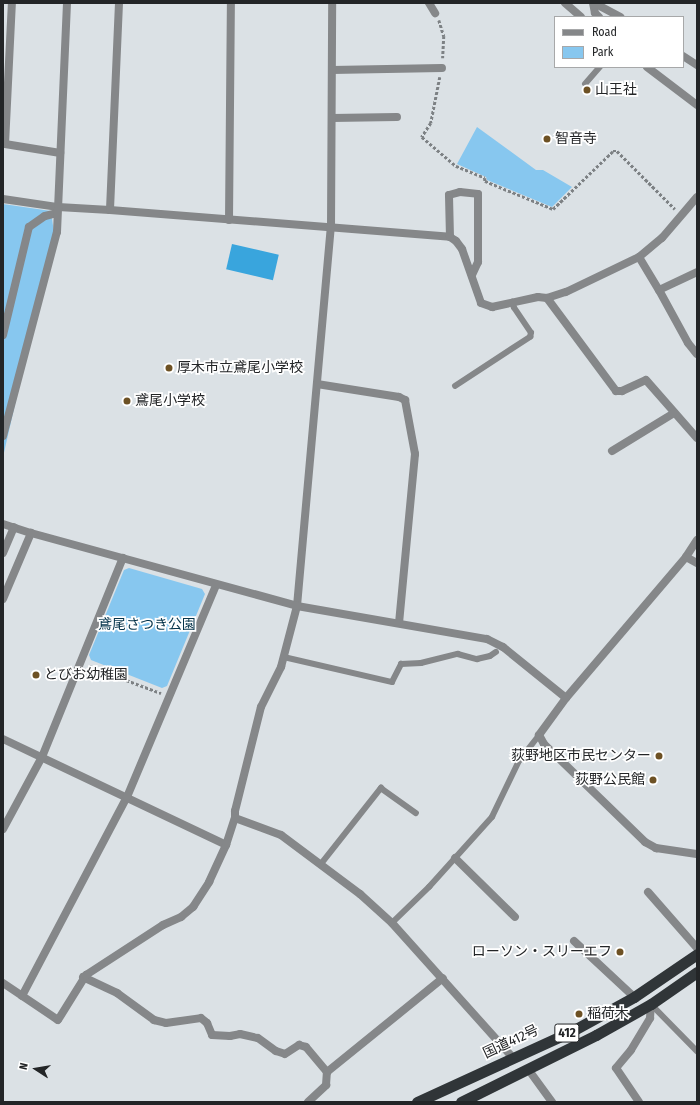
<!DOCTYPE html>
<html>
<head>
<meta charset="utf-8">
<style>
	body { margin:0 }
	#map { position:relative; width:700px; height:1105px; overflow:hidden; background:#dbe1e5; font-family:"Fira Sans Condensed","Noto Sans JP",sans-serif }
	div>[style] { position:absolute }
	.green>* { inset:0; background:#87c7ef }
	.water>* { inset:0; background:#39a5dd; transform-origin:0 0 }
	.path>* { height:2.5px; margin-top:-1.25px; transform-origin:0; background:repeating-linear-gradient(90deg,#7d8184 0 3px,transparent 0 5px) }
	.service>* { height:5.5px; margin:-2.75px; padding:0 2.75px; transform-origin:2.75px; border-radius:2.75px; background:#858789 }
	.pedestrian>* { height:8px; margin:-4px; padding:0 4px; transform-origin:4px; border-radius:4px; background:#858789 }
	.minor>* { height:8px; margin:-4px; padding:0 4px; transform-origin:4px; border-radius:4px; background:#858789 }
	.tertiary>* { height:8px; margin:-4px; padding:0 4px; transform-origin:4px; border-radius:4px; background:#858789 }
	.trunk>* { height:11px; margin:-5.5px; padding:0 5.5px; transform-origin:5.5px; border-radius:5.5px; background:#303538 }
	.dots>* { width:11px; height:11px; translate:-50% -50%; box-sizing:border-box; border:2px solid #fff; border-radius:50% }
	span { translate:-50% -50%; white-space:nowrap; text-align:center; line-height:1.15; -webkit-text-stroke:3.5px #fff; paint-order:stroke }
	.shield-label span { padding:1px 3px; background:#fff; border:1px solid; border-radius:3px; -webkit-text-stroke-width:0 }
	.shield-label { font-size:13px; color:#232527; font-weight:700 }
	.poi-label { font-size:14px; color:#232527 }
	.left { translate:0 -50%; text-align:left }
	.right { translate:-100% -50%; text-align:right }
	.park-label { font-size:14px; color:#04334a }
	.street-label { font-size:14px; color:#232527 }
	.frame { position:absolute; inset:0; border:4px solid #232527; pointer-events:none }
	.legend { position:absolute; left:554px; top:16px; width:130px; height:52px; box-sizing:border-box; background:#fff; border:1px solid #a7a8a9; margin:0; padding:5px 7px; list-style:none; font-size:12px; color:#232527 }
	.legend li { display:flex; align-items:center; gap:8px; height:20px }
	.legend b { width:20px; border:1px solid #a7a8a9 }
	.north { position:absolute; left:16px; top:1049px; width:40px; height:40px; -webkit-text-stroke:3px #fff; paint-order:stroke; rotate:282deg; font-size:11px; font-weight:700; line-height:16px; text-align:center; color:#232527 }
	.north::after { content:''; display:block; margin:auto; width:14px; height:18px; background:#232527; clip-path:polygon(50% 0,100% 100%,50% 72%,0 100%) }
</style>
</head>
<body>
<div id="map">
	<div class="green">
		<i style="clip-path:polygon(477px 127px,536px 170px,543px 170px,572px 187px,552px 207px,487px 180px,486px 177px,457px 164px)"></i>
		<i style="clip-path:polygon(3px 204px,51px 211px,54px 233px,3px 457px)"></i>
		<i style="clip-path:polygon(129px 568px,202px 589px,205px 594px,167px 686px,162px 688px,91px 660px,89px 655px,124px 570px)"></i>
	</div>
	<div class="water">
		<i style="left:232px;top:244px;width:48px;height:26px;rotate:13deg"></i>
	</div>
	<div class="path">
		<i style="left:439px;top:20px;width:17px;rotate:73deg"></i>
		<i style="left:444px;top:36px;width:22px;rotate:93deg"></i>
		<i style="left:440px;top:77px;width:47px;rotate:101.1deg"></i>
		<i style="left:431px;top:123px;width:17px;rotate:123deg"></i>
		<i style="left:422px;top:137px;width:45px;rotate:40.5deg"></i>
		<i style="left:456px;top:166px;width:31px;rotate:22deg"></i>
		<i style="left:485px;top:178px;width:3px;rotate:90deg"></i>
		<i style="left:485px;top:181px;width:74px;rotate:22.4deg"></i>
		<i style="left:553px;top:209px;width:83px;rotate:-44deg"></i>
		<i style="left:613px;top:151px;width:4px"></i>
		<i style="left:617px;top:151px;width:82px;rotate:45deg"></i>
		<i style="left:89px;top:666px;width:77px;rotate:20.6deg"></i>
	</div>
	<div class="service">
		<i style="left:585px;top:84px;width:23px;rotate:-49deg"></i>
		<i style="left:455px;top:386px;width:90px;rotate:-33.2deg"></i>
		<i style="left:530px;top:337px;width:4px;rotate:-76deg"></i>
		<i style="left:531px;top:333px;width:30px;rotate:-124deg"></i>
		<i style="left:514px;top:308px;width:6px;rotate:-108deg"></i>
		<i style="left:284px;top:657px;width:111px;rotate:13deg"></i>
		<i style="left:392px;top:682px;width:20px;rotate:-63deg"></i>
		<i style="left:401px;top:664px;width:20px;rotate:-3deg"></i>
		<i style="left:421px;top:663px;width:38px;rotate:-14deg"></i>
		<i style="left:458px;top:654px;width:20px;rotate:15deg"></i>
		<i style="left:477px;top:659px;width:13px;rotate:-13deg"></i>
		<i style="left:490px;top:656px;width:7px;rotate:-34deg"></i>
		<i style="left:321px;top:864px;width:97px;rotate:-51.7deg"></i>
		<i style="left:381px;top:788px;width:43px;rotate:35.5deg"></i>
		<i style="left:392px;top:923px;width:52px;rotate:-44.2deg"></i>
		<i style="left:429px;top:887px;width:94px;rotate:-48deg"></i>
		<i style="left:492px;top:817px;width:62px;rotate:-64.3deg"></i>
		<i style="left:519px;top:761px;width:33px;rotate:-52deg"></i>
		<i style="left:651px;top:1004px;width:66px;rotate:45.6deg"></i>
	</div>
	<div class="pedestrian">
		<i style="left:5px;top:144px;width:56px;rotate:9.3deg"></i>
		<i style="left:3px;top:199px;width:56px;rotate:8.3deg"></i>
		<i style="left:58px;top:207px;width:52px;rotate:3.3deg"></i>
		<i style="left:3px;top:335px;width:111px;rotate:-76.5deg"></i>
		<i style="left:29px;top:227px;width:19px;rotate:-35deg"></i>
		<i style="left:45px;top:216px;width:12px;rotate:-14deg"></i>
		<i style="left:3px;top:436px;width:211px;rotate:-75.2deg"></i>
		<i style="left:57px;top:232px;width:229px;rotate:-87.5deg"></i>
		<i style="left:3px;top:524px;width:29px;rotate:18deg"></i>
		<i style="left:3px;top:553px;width:28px;rotate:-67deg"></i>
	</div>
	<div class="minor">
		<i style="left:119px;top:3px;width:207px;rotate:92.5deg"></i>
		<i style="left:110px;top:210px;width:341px;rotate:4.5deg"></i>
		<i style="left:450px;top:237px;width:7px;rotate:34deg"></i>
		<i style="left:456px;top:241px;width:10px;rotate:53deg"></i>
		<i style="left:462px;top:249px;width:57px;rotate:70.6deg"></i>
		<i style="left:481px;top:303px;width:12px;rotate:20deg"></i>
		<i style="left:492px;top:307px;width:47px;rotate:-12.3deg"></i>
		<i style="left:538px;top:297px;width:9px;rotate:6deg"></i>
		<i style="left:547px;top:298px;width:20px;rotate:-18deg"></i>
		<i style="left:566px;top:292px;width:81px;rotate:-25.6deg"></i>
		<i style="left:639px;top:257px;width:30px;rotate:-40deg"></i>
		<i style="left:662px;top:238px;width:54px;rotate:-49.5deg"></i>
		<i style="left:429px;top:3px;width:12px;rotate:59deg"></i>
		<i style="left:565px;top:3px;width:21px;rotate:41deg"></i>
		<i style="left:593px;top:3px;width:10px;rotate:79deg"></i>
		<i style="left:595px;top:13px;width:6px;rotate:45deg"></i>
		<i style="left:594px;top:3px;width:30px;rotate:28deg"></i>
		<i style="left:683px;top:56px;width:17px;rotate:33deg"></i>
		<i style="left:647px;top:67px;width:63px;rotate:37.2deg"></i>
		<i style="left:332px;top:70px;width:110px;rotate:-1deg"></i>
		<i style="left:332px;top:118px;width:65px;rotate:-0.9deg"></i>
		<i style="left:3px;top:144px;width:2px"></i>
		<i style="left:5px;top:144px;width:141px;rotate:-87.2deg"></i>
		<i style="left:229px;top:220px;width:217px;rotate:-89.5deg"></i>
		<i style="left:450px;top:237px;width:42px;rotate:-91.4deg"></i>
		<i style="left:449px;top:195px;width:11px;rotate:-15deg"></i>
		<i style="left:460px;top:192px;width:18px;rotate:6deg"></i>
		<i style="left:478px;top:194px;width:68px;rotate:90deg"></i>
		<i style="left:478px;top:262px;width:14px;rotate:115deg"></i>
		<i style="left:639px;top:257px;width:39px;rotate:59deg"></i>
		<i style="left:659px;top:290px;width:60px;rotate:61.3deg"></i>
		<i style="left:688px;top:343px;width:14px;rotate:51deg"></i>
		<i style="left:659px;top:290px;width:42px;rotate:-25.3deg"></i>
		<i style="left:547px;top:298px;width:116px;rotate:53.4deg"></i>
		<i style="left:616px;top:391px;width:6px"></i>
		<i style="left:622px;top:391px;width:26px;rotate:-25deg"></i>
		<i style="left:646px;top:380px;width:77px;rotate:48.7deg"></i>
		<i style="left:317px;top:384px;width:83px;rotate:9deg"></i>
		<i style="left:399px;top:397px;width:7px;rotate:27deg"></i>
		<i style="left:405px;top:400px;width:55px;rotate:79.5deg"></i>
		<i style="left:415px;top:454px;width:169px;rotate:95.4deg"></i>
		<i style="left:612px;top:451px;width:73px;rotate:-31.5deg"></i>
		<i style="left:697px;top:540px;width:20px;rotate:123deg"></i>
		<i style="left:686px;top:557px;width:185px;rotate:130.4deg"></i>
		<i style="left:566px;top:698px;width:46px;rotate:126.1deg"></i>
		<i style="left:539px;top:735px;width:10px;rotate:61deg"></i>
		<i style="left:544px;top:744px;width:141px;rotate:44.1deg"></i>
		<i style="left:645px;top:842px;width:13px;rotate:29deg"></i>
		<i style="left:656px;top:848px;width:41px;rotate:8.3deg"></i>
		<i style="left:686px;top:557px;width:13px;rotate:29deg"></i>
		<i style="left:297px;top:606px;width:193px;rotate:9.9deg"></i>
		<i style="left:487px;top:639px;width:18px;rotate:27deg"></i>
		<i style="left:503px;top:647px;width:81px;rotate:39deg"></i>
		<i style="left:3px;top:739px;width:247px;rotate:25.4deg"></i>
		<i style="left:235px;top:818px;width:49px;rotate:20.3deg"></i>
		<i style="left:281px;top:835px;width:99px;rotate:36.8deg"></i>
		<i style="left:360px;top:894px;width:43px;rotate:42.2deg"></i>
		<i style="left:392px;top:923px;width:181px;rotate:48.1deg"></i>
		<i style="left:3px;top:829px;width:82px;rotate:-61.6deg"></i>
		<i style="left:42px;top:757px;width:215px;rotate:-67.9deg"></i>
		<i style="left:455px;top:858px;width:84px;rotate:44.5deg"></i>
		<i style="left:648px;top:892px;width:74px;rotate:48.8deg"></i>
		<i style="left:574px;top:941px;width:82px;rotate:43deg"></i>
		<i style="left:83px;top:977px;width:38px;rotate:25deg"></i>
		<i style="left:117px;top:993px;width:46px;rotate:36.1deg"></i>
		<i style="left:154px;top:1020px;width:12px;rotate:14deg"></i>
		<i style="left:166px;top:1023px;width:35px;rotate:-8deg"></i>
		<i style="left:201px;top:1018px;width:8px;rotate:40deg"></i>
		<i style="left:207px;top:1023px;width:13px;rotate:67deg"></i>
		<i style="left:212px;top:1035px;width:18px;rotate:3deg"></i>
		<i style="left:230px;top:1036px;width:10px;rotate:-11deg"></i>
		<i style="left:240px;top:1034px;width:18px;rotate:13deg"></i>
		<i style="left:258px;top:1038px;width:22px;rotate:36deg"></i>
		<i style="left:276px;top:1051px;width:9px;rotate:18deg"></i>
		<i style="left:285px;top:1054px;width:17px;rotate:-33deg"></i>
		<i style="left:299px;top:1045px;width:7px;rotate:16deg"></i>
		<i style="left:306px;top:1047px;width:33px;rotate:50deg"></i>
		<i style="left:3px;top:983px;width:66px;rotate:33.9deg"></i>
		<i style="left:58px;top:1020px;width:53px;rotate:-58.1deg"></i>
		<i style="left:86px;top:975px;width:92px;rotate:-33deg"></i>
		<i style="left:163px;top:925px;width:20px;rotate:-24deg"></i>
		<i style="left:181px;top:917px;width:16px;rotate:-40deg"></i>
		<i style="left:193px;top:907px;width:30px;rotate:-57deg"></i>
		<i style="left:209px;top:882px;width:41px;rotate:-65.3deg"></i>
		<i style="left:226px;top:845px;width:28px;rotate:-72deg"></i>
		<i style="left:235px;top:818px;width:7px;rotate:-90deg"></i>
		<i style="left:235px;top:811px;width:107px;rotate:-76deg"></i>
		<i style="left:261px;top:707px;width:45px;rotate:-63.4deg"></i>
		<i style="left:281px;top:667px;width:63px;rotate:-75.3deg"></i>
		<i style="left:297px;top:606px;width:380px;rotate:-84.9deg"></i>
		<i style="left:331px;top:228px;width:225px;rotate:-89.7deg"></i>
		<i style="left:22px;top:996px;width:225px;rotate:-62.2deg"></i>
		<i style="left:127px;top:797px;width:230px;rotate:-67.2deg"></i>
		<i style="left:528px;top:1069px;width:41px;rotate:54deg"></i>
		<i style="left:308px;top:1102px;width:25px;rotate:-43deg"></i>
		<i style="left:326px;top:1085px;width:13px;rotate:-86deg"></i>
		<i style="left:327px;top:1072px;width:149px;rotate:-39deg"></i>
		<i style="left:639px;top:1102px;width:41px;rotate:-124.1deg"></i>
		<i style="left:616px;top:1068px;width:23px;rotate:-50deg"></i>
		<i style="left:631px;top:1050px;width:37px;rotate:-59deg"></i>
		<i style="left:650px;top:1018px;width:14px;rotate:-86deg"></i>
	</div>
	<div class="tertiary">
		<i style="left:3px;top:599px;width:72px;rotate:-67deg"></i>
		<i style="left:31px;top:533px;width:276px;rotate:15.3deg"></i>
	</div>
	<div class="trunk">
		<i style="left:417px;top:1102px;width:173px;rotate:-24.6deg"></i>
		<i style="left:574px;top:1030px;width:68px;rotate:-28.8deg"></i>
		<i style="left:634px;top:997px;width:76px;rotate:-34.3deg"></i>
		<i style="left:461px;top:1102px;width:151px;rotate:-26.4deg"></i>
		<i style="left:596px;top:1035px;width:63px;rotate:-29.4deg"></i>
		<i style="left:651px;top:1004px;width:56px;rotate:-34.8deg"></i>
	</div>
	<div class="dots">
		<i style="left:587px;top:90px;background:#6d5124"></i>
		<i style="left:547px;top:139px;background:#6d5124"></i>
		<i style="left:169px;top:368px;background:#6d5124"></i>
		<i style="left:127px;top:401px;background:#6d5124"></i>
		<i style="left:36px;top:675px;background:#6d5124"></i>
		<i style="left:659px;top:756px;background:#6d5124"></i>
		<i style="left:653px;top:780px;background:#6d5124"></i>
		<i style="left:620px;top:952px;background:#6d5124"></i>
		<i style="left:579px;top:1014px;background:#6d5124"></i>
	</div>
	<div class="shield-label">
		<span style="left:567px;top:1033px">412</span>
	</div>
	<div class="poi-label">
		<span class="left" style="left:595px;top:90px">山王社</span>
		<span class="left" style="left:555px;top:139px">智音寺</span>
		<span class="left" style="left:177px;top:368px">厚木市立鳶尾小学校</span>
		<span class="left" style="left:135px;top:401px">鳶尾小学校</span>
		<span class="left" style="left:44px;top:675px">とびお幼稚園</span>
		<span class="right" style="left:651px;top:756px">荻野地区市民センター</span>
		<span class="right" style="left:645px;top:780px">荻野公民館</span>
		<span class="right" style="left:612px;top:952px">ローソン・スリーエフ</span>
		<span class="left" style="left:587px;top:1014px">稲荷木</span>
	</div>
	<div class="park-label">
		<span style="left:147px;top:625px">鳶尾さつき公園</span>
	</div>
	<div class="street-label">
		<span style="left:511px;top:1042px;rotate:-25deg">国道412号</span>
	</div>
	<div class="frame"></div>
	<ul class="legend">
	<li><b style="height:5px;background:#858789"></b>Road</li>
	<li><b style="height:11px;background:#87c7ef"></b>Park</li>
	</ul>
	<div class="north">N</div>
</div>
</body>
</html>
